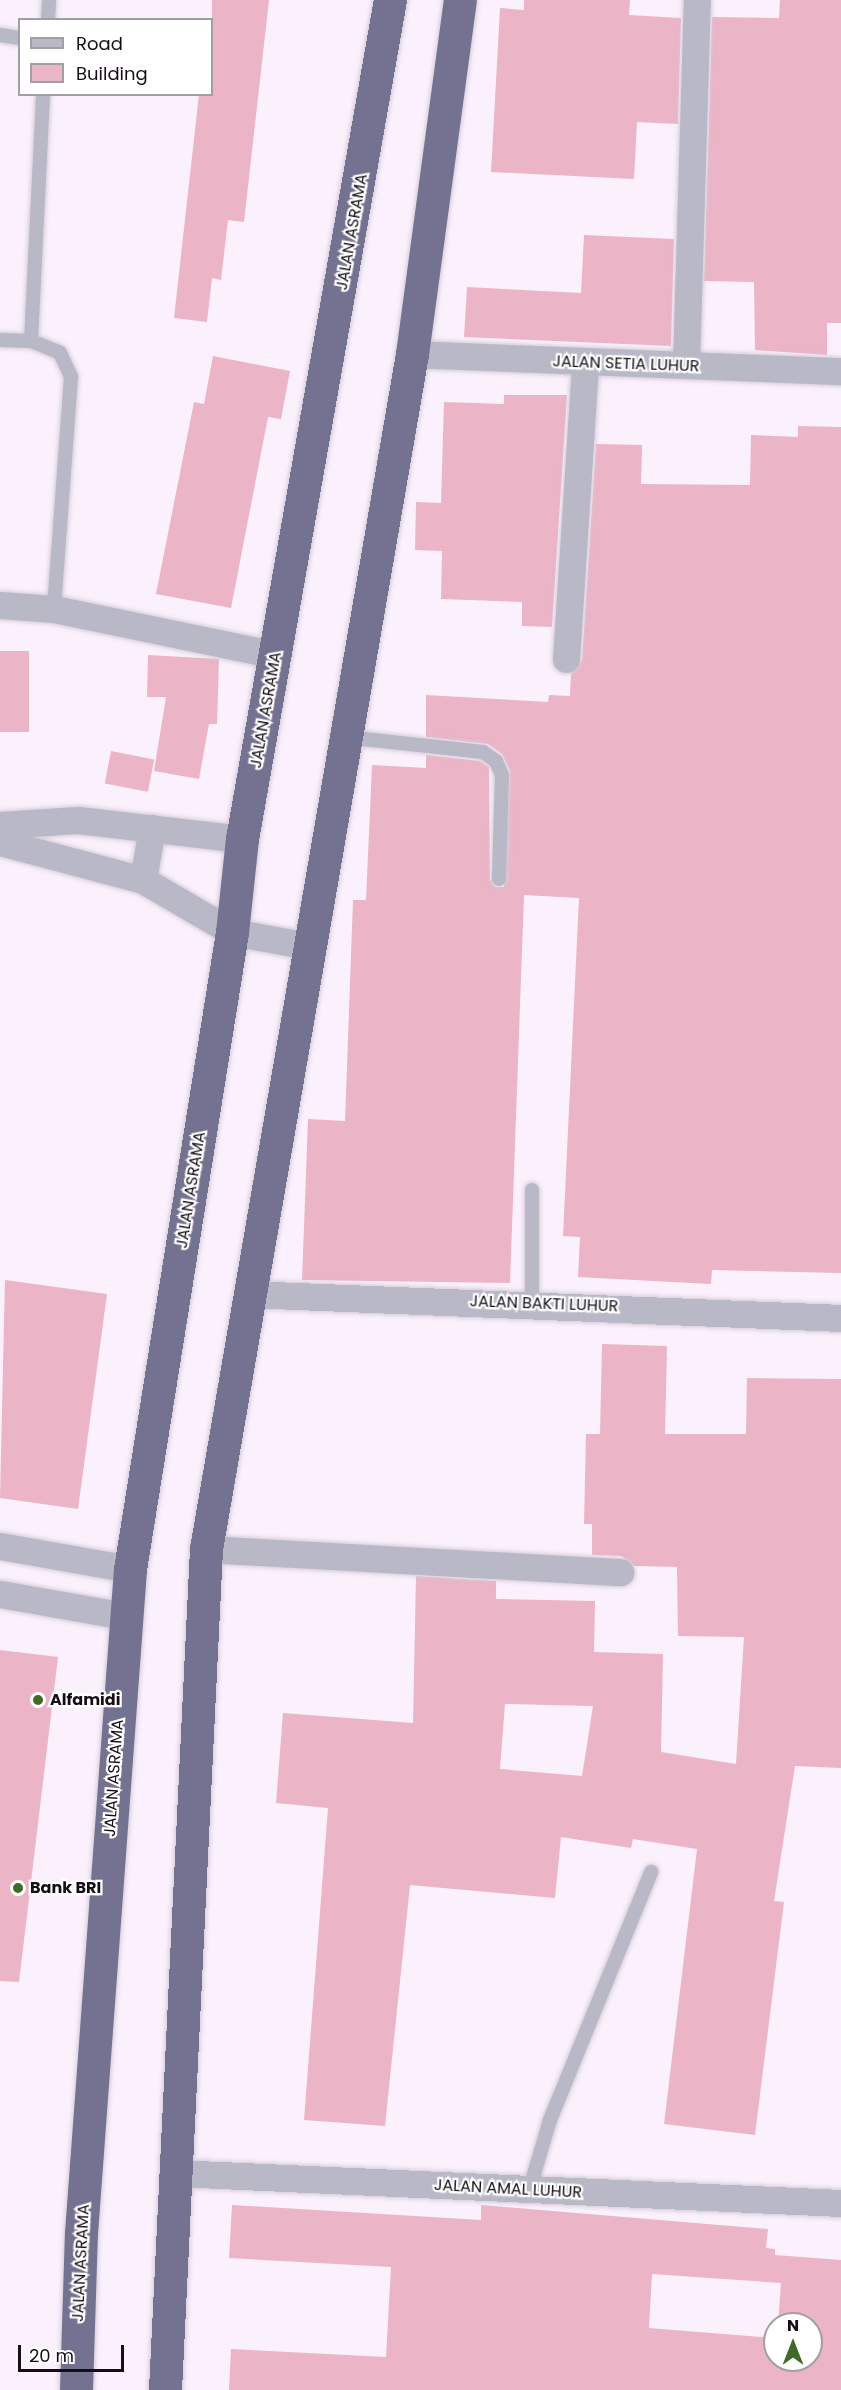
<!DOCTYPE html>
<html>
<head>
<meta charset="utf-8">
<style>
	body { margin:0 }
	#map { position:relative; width:841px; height:2390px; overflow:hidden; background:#fbf1fd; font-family:Poppins,sans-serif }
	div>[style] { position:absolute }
	.building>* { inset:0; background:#ebb4c7; transform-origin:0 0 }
	.roads { filter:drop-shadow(0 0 2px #d6cdd8) drop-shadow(0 0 2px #d6cdd8) }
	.lane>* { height:14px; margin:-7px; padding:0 7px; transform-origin:7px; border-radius:7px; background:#b8b8c7 }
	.street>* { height:27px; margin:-13.5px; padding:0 13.5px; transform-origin:13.5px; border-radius:13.5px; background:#b8b8c7 }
	.highway>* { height:33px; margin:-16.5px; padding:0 16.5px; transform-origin:16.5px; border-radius:16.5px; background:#737291 }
	.dots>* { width:16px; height:16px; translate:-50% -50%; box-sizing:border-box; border:3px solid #fff; border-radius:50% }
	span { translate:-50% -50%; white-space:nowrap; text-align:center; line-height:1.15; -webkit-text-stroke:4.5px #fff; paint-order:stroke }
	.street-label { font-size:16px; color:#160e17 }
	.poi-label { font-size:16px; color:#160e17; font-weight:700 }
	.left { translate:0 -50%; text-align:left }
	.legend { position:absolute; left:18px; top:18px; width:195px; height:78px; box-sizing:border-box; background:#fff; border:2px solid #a29fa2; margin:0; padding:8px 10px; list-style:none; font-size:18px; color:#160e17 }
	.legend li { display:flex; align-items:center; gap:12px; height:30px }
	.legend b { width:30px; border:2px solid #a29fa2 }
	.north { position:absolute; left:763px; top:2312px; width:60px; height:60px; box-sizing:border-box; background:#fff; border:2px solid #a29fa2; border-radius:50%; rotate:0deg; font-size:16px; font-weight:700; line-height:24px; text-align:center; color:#160e17 }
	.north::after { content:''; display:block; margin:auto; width:21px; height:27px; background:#3f6a27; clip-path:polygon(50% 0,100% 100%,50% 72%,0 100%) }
	.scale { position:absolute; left:18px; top:2345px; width:106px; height:27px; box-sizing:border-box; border:3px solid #160e17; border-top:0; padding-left:8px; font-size:18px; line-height:21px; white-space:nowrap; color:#160e17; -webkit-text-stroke:4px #fff; paint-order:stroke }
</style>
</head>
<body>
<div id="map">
	<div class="building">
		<i style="clip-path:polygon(212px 0,269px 0,244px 222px,228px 220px,221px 280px,212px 278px,207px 322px,174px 318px,199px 94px,212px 94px)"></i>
		<i style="clip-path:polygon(524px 0,630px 0,629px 15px,681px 18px,678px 124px,637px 122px,634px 179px,491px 172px,500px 8px,524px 10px)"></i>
		<i style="clip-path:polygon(780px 0,841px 0,841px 323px,827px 323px,827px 355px,755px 350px,754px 282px,704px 281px,712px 17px,779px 18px)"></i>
		<i style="clip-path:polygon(584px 235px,674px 239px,671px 346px,464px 337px,467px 287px,581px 293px)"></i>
		<i style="clip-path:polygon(213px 356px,290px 371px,281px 419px,268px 417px,231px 608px,156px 594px,194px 402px,204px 404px)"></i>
		<i style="clip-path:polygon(504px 395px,567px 395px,552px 627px,522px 626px,522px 602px,441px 599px,442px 551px,415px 550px,416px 502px,441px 503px,444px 402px,504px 404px)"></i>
		<i style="clip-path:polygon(798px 426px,841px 427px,841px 1273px,712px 1270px,711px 1284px,578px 1277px,580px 1237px,563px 1236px,579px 898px,524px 895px,510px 1283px,302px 1280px,308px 1119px,345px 1121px,353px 900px,366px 900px,372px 765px,426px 768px,426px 755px,480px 761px,489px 767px,490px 879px,495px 887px,504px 887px,510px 771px,502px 754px,488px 744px,426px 737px,426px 695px,548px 702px,549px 695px,570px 696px,571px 674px,582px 660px,596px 444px,642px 445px,641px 484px,750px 485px,751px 435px,798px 437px)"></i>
		<i style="left:0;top:651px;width:29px;height:81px"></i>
		<i style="clip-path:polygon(148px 655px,219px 659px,217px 724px,209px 724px,199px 779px,154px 771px,166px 697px,147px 697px)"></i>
		<i style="left:111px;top:751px;width:44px;height:33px;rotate:11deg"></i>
		<i style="clip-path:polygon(5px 1280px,107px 1294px,78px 1509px,0 1498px)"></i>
		<i style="clip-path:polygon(evenodd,602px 1344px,667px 1346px,665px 1434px,746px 1434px,747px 1378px,841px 1379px,841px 1768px,795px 1766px,774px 1901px,784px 1902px,755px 2135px,664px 2124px,697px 1849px,633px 1839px,631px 1848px,561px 1837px,555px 1898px,410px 1885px,385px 2126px,304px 2120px,328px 1808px,276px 1803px,283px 1713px,413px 1723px,416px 1576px,496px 1581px,496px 1599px,595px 1601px,594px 1652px,663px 1654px,661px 1752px,736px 1764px,744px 1637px,678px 1636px,677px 1567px,634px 1566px,621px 1556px,592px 1555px,592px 1524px,584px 1524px,586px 1434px,600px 1434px,602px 1344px,505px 1704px,593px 1706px,582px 1776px,500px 1769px,505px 1704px)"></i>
		<i style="clip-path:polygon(0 1650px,58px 1657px,19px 1982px,0 1981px)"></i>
		<i style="clip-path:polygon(evenodd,232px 2205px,481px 2220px,481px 2205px,768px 2229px,766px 2248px,775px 2249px,775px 2255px,841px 2260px,841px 2390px,229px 2390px,231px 2349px,386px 2357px,391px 2267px,229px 2258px,232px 2205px,652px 2274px,781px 2283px,778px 2324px,811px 2324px,811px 2360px,775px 2360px,775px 2338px,649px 2328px,652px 2274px)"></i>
	</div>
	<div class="roads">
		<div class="lane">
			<i style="left:48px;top:20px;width:20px;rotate:-87deg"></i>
			<i style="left:0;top:35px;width:20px;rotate:9deg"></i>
			<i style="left:0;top:340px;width:31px;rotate:2deg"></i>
			<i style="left:31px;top:341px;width:31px;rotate:22deg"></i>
			<i style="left:60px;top:353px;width:26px;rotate:65deg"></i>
			<i style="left:71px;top:377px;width:233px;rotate:94.2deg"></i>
			<i style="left:31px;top:341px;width:247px;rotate:-87.2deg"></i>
			<i style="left:345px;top:737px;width:139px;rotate:6.2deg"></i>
			<i style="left:483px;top:752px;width:16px;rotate:35deg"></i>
			<i style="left:496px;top:761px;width:15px;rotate:67deg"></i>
			<i style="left:502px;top:775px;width:104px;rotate:91.7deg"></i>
			<i style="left:532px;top:1190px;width:113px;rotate:90deg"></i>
			<i style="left:529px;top:2191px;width:74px;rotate:-73.5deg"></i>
			<i style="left:550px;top:2120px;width:268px;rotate:-67.8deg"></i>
		</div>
		<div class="street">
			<i style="left:412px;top:354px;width:429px;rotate:2.3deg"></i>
			<i style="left:686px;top:365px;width:365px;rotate:-88.3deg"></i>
			<i style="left:0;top:605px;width:54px;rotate:4.2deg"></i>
			<i style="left:54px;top:609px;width:227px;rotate:11.7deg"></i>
			<i style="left:566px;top:659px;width:296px;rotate:-86.3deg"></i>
			<i style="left:0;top:825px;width:78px;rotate:-3.7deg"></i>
			<i style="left:78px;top:820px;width:165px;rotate:6.6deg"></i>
			<i style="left:0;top:842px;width:148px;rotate:14.9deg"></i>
			<i style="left:143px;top:880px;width:103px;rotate:30.3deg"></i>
			<i style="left:232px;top:932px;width:78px;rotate:10.3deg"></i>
			<i style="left:143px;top:880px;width:53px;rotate:-80.2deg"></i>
			<i style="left:247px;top:1294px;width:594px;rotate:2.31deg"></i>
			<i style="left:0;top:1546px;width:132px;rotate:10deg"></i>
			<i style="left:206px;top:1549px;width:415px;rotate:3.2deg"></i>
			<i style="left:0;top:1594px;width:127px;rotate:10deg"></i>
			<i style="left:175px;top:2173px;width:667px;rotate:2.58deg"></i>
		</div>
		<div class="highway">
			<i style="left:76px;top:2390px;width:157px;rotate:-88.2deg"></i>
			<i style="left:81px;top:2233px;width:666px;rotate:-85.78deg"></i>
			<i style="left:130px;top:1569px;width:645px;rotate:-80.9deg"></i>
			<i style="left:232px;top:932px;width:94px;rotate:-83.9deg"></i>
			<i style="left:242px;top:839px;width:852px;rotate:-80deg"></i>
			<i style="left:165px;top:2390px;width:842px;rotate:-87.21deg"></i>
			<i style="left:206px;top:1549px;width:1213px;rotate:-80.22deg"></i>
			<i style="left:412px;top:354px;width:357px;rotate:-82.3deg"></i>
		</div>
	</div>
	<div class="dots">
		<i style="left:38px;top:1700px;background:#3f6a27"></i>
		<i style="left:18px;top:1888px;background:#3f6a27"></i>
	</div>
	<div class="street-label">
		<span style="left:352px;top:232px;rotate:-80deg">JALAN ASRAMA</span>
		<span style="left:626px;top:364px;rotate:2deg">JALAN SETIA LUHUR</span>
		<span style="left:266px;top:710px;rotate:-80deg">JALAN ASRAMA</span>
		<span style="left:191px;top:1190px;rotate:-81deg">JALAN ASRAMA</span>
		<span style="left:544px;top:1304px;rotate:2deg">JALAN BAKTI LUHUR</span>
		<span style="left:114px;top:1778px;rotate:-86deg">JALAN ASRAMA</span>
		<span style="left:508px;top:2189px;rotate:3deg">JALAN AMAL LUHUR</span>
		<span style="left:81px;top:2263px;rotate:-87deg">JALAN ASRAMA</span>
	</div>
	<div class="poi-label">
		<span class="left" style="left:50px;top:1700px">Alfamidi</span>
		<span class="left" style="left:30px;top:1888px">Bank BRI</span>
	</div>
	<ul class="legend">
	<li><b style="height:8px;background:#b8b8c7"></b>Road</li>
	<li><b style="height:16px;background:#ebb4c7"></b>Building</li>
	</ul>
	<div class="north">N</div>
	<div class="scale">20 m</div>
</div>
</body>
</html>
